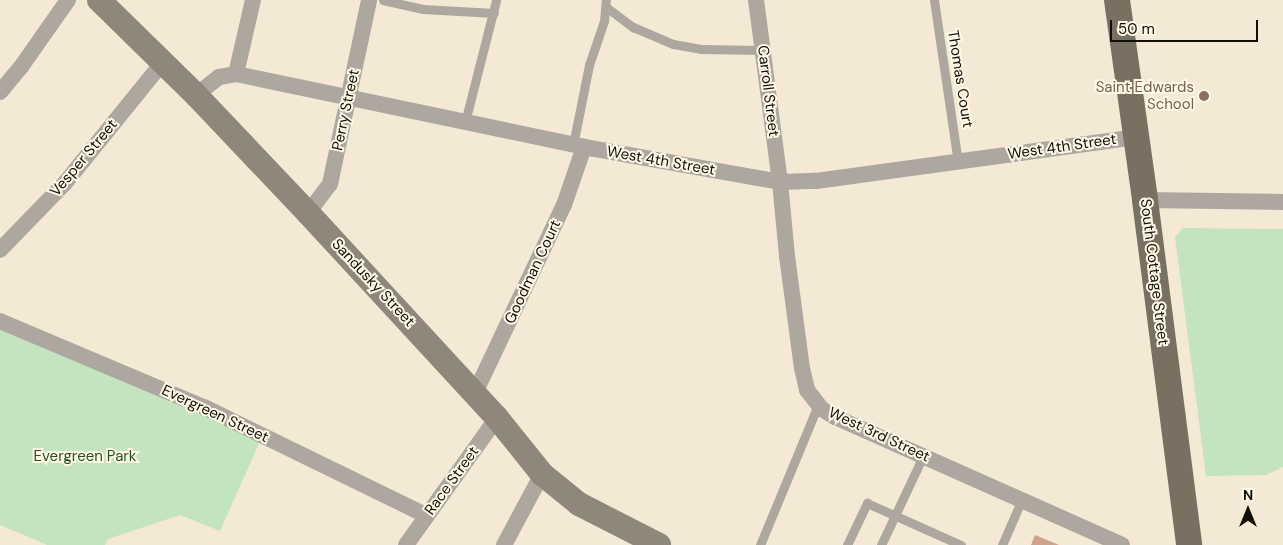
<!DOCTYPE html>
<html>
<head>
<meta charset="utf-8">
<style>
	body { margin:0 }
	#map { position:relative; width:1283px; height:545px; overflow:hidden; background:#f4e9d4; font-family:"DM Sans",sans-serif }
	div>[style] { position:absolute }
	.green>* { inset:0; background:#c3e4bf }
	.building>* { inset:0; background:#cfa28c }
	.lane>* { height:9px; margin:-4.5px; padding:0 4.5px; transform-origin:4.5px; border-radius:4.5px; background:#ada79f }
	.street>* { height:16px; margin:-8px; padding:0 8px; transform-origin:8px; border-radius:8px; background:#ada79f }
	.secondary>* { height:24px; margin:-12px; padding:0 12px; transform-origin:12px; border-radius:12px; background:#90877b }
	.primary>* { height:26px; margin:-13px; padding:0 13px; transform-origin:13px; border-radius:13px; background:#7a7061 }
	.dots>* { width:14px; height:14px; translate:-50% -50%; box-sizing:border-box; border:2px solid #fff7e5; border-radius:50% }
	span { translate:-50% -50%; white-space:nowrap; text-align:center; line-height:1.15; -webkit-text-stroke:4px #fff7e5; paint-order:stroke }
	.street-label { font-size:15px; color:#120f08 }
	.education-label { font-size:15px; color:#785e54 }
	.right { translate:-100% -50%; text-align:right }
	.park-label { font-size:15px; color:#23501f }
	.north { position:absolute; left:1223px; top:485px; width:50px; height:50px; -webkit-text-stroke:4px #fff7e5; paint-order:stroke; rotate:0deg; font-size:14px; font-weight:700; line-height:20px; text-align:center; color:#120f08 }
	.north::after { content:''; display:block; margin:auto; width:18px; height:22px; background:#120f08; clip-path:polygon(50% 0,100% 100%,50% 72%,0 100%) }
	.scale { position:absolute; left:1110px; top:20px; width:148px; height:22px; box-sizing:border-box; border:2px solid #120f08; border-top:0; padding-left:6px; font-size:15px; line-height:18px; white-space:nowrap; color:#120f08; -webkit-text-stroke:4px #fff7e5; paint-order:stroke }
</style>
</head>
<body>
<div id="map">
	<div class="green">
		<i style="clip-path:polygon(1183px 228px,1283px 229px,1283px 467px,1266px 475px,1206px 476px,1175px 237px)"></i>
		<i style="clip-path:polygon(0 329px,261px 439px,220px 531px,180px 515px,108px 539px,105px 545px,47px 545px,0 525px)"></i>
	</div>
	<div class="building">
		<i style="clip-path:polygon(1035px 535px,1059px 545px,1031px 545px)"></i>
	</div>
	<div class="lane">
		<i style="left:383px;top:0;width:41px;rotate:12.7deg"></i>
		<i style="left:423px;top:9px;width:71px;rotate:3.2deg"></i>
		<i style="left:934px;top:0;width:164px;rotate:81.6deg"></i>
		<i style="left:606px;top:7px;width:34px;rotate:37deg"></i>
		<i style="left:633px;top:27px;width:43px;rotate:23deg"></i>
		<i style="left:673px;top:44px;width:28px;rotate:10deg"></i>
		<i style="left:701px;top:49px;width:61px;rotate:0.9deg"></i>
		<i style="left:465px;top:122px;width:126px;rotate:-75.7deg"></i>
		<i style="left:573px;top:145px;width:82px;rotate:-78.7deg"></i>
		<i style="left:589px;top:65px;width:46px;rotate:-71.2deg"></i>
		<i style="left:604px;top:21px;width:21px;rotate:-85deg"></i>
		<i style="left:760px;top:545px;width:152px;rotate:-67.5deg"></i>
		<i style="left:847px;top:545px;width:47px;rotate:-64.5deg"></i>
		<i style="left:867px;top:503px;width:103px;rotate:24.1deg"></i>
		<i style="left:881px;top:545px;width:98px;rotate:-64.7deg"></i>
		<i style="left:1002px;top:545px;width:50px;rotate:-66.5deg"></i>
	</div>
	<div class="street">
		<i style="left:756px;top:0;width:184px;rotate:82.5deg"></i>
		<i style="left:780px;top:182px;width:74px;rotate:84.6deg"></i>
		<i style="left:787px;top:256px;width:113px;rotate:82.4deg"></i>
		<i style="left:802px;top:368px;width:23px;rotate:77deg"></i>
		<i style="left:807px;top:390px;width:24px;rotate:52deg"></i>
		<i style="left:822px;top:409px;width:15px;rotate:32deg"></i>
		<i style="left:835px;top:417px;width:314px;rotate:24deg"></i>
		<i style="left:236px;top:74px;width:76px;rotate:-77.1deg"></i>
		<i style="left:0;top:92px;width:33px;rotate:-50deg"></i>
		<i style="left:21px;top:67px;width:82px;rotate:-55deg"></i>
		<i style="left:196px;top:95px;width:29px;rotate:-38deg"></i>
		<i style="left:219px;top:77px;width:17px;rotate:-10deg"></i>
		<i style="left:236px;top:74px;width:356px;rotate:11.8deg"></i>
		<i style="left:584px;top:147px;width:199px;rotate:10.1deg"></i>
		<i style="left:780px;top:182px;width:36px;rotate:-2deg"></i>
		<i style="left:816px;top:181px;width:323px;rotate:-7.8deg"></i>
		<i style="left:1145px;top:200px;width:138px;rotate:0.8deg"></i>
		<i style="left:308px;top:213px;width:36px;rotate:-53deg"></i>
		<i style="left:330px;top:184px;width:188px;rotate:-78deg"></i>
		<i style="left:0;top:250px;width:93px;rotate:-45.9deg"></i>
		<i style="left:65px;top:183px;width:156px;rotate:-51deg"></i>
		<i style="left:0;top:321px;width:221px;rotate:22.9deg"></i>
		<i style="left:204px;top:407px;width:248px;rotate:26deg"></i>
		<i style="left:475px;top:393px;width:208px;rotate:-64.7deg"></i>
		<i style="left:564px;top:205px;width:61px;rotate:-71deg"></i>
		<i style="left:406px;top:545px;width:156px;rotate:-54.4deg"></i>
		<i style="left:504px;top:545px;width:81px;rotate:-61.8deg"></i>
	</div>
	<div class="secondary">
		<i style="left:99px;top:0;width:136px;rotate:44.4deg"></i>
		<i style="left:196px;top:95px;width:163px;rotate:46.5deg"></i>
		<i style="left:308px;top:213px;width:279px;rotate:47.3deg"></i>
		<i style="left:497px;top:418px;width:72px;rotate:51.2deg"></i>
		<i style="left:542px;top:474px;width:48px;rotate:39deg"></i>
		<i style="left:579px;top:504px;width:90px;rotate:27.1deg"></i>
	</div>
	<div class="primary">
		<i style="left:1117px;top:0;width:202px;rotate:82deg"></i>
		<i style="left:1145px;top:200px;width:348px;rotate:82.7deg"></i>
	</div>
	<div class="dots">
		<i style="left:1204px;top:96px;background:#8d6e63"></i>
	</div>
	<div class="street-label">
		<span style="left:960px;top:79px;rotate:81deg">Thomas Court</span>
		<span style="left:768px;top:91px;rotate:83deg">Carroll Street</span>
		<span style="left:346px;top:110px;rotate:-78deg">Perry Street</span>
		<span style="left:1062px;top:147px;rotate:-8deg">West 4th Street</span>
		<span style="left:84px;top:158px;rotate:-50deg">Vesper Street</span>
		<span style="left:661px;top:161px;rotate:10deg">West 4th Street</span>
		<span style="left:533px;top:272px;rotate:-65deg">Goodman Court</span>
		<span style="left:1154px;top:272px;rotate:83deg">South Cottage Street</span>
		<span style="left:373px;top:283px;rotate:47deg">Sandusky Street</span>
		<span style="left:215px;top:414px;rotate:25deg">Evergreen Street</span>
		<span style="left:879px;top:435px;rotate:25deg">West 3rd Street</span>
		<span style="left:452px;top:481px;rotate:-54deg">Race Street</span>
	</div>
	<div class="education-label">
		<span class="right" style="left:1194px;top:96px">Saint Edwards<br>School</span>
	</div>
	<div class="park-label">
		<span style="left:85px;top:457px">Evergreen Park</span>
	</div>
	<div class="north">N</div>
	<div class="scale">50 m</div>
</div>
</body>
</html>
